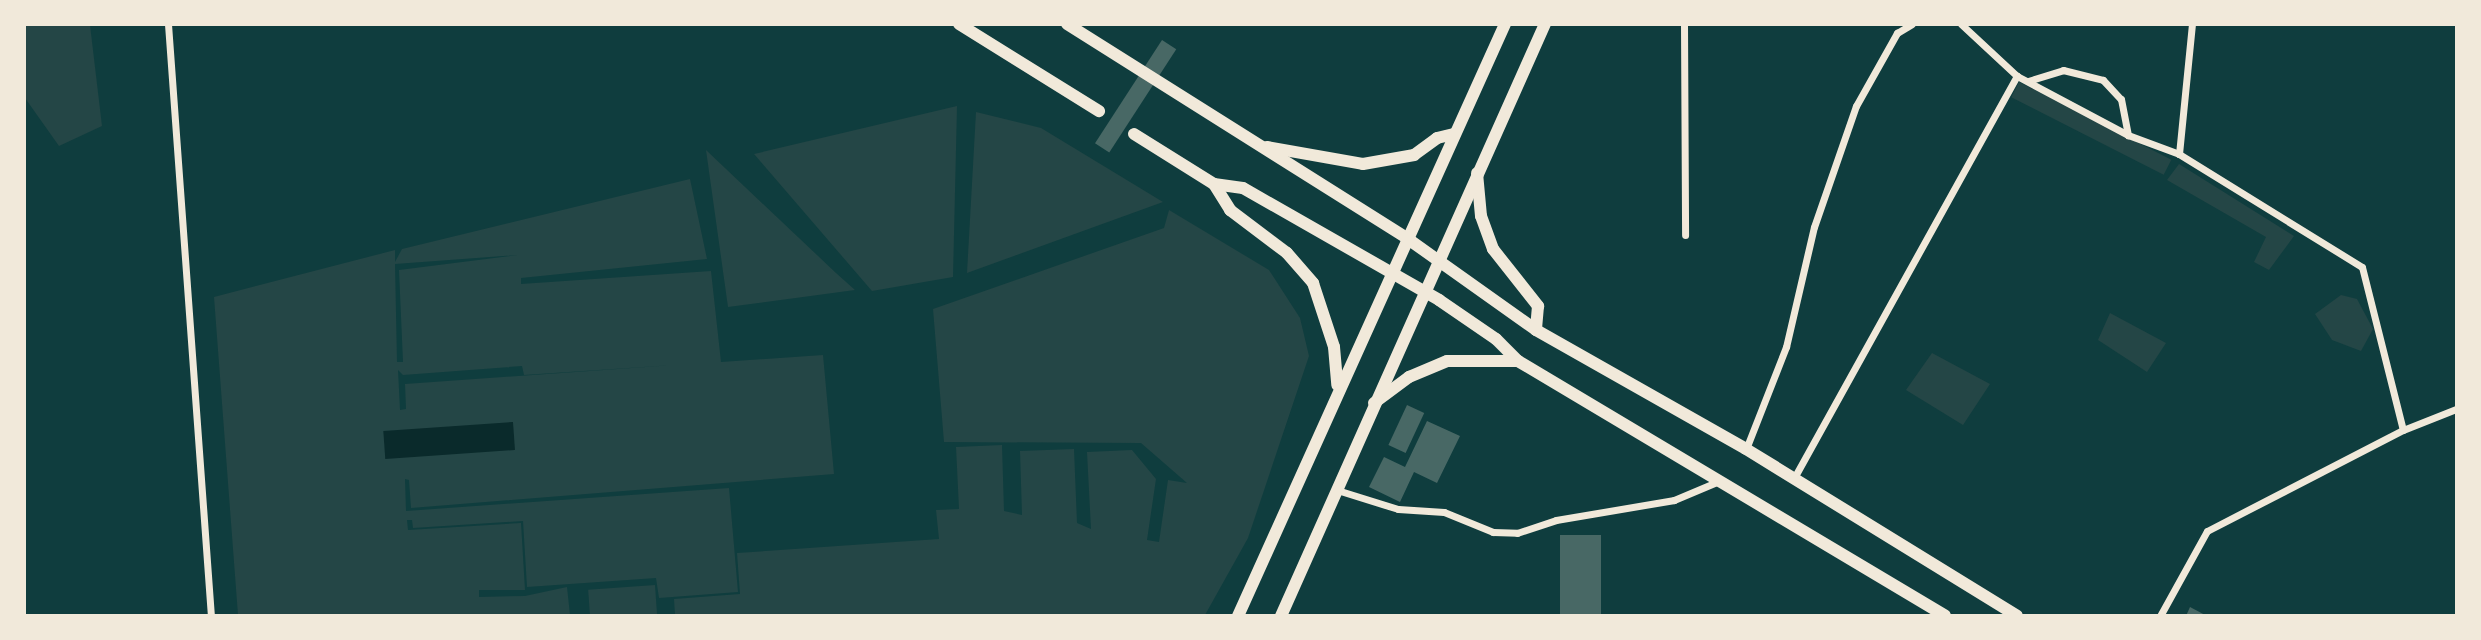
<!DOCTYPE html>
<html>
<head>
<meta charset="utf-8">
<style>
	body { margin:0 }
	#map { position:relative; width:2481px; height:640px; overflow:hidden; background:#0f3d3e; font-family:Quicksand,sans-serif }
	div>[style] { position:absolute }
	.green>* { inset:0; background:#244646; transform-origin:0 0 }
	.water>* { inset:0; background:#0a2a2b; transform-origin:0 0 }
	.building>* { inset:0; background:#486865; transform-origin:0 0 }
	.minor>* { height:7px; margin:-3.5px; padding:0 3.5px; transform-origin:3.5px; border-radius:3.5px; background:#f1e9da }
	.tertiary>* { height:12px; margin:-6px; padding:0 6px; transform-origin:6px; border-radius:6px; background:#f1e9da }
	span { translate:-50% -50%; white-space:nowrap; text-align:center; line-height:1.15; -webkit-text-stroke:5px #f1e9da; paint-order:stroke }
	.frame { position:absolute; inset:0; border:26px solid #f1e9da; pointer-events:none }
</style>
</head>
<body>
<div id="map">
	<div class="green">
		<i style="clip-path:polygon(24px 25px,90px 25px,102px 126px,59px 146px,25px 98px)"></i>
		<i style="left:2019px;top:82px;width:171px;height:17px;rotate:27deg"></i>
		<i style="clip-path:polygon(957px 106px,953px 277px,872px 291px,754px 154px)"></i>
		<i style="clip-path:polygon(976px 112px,1041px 128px,1163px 202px,967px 273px)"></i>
		<i style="clip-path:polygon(706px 150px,836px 273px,855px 290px,728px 307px)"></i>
		<i style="clip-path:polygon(2179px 164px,2294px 236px,2269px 270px,2254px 262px,2266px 237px,2167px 180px)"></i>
		<i style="clip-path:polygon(evenodd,690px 179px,707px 259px,521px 278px,521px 284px,711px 271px,721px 362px,823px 355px,834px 474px,411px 508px,409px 480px,405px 479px,406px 511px,729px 488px,738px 592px,659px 598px,656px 578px,527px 587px,523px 521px,413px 528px,412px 520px,407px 520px,408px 530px,521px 523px,525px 590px,479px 590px,479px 597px,525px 596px,567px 587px,570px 615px,238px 615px,214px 297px,395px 250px,395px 262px,402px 249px,690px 179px,518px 255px,399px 270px,403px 362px,397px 362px,395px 264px,518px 255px,690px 179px,674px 365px,405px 384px,406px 409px,400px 410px,398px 370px,403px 375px,522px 366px,524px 375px,674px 365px)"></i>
		<i style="clip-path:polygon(1169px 210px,1269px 270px,1300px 318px,1309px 356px,1248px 538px,1205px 615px,675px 615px,674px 599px,740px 594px,737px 553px,939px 539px,936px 510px,959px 509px,956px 447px,1002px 445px,1004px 511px,1022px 515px,1020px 451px,1074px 449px,1077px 523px,1091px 529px,1087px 452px,1132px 450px,1156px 479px,1147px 540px,1159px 542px,1168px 480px,1187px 483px,1141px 443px,944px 442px,933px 309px,1164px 228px)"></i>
		<i style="clip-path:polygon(2341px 295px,2357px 299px,2373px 329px,2361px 351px,2332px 340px,2315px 314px)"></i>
		<i style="clip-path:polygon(2110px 313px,2166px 343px,2147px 372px,2098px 340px)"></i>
		<i style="clip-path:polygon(1932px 353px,1990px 384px,1963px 425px,1906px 390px)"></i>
		<i style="left:655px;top:585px;width:30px;height:67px;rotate:86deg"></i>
	</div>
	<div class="water">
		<i style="left:513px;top:422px;width:28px;height:130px;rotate:86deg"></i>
	</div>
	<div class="building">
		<i style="left:1162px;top:40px;width:17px;height:123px;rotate:33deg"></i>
		<i style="left:1407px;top:405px;width:19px;height:44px;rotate:25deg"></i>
		<i style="clip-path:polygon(1427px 421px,1460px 436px,1437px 483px,1414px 472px,1400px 502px,1369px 487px,1384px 457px,1405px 467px)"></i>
		<i style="left:1560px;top:535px;width:41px;height:81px"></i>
		<i style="clip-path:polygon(2190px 607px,2207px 616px,2186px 616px)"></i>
	</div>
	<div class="minor">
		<i style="left:168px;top:24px;width:594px;rotate:85.85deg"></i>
		<i style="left:1684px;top:24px;width:211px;rotate:89.7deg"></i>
		<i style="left:1961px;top:24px;width:76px;rotate:42.9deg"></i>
		<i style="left:2017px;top:76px;width:126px;rotate:28deg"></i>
		<i style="left:2128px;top:135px;width:54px;rotate:20.4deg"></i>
		<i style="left:2179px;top:154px;width:215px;rotate:31.7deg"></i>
		<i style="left:2362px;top:267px;width:168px;rotate:75.9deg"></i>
		<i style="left:2028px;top:81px;width:37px;rotate:-17deg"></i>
		<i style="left:2063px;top:70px;width:41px;rotate:14deg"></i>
		<i style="left:2103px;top:80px;width:26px;rotate:47deg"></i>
		<i style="left:2121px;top:99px;width:37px;rotate:79deg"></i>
		<i style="left:2179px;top:154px;width:131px;rotate:-84.3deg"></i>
		<i style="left:1746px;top:449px;width:110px;rotate:-68.6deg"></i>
		<i style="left:1786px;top:347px;width:123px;rotate:-76.9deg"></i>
		<i style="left:1814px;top:227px;width:128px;rotate:-70.9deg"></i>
		<i style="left:1856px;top:106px;width:84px;rotate:-60.7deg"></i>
		<i style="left:1897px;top:33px;width:17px;rotate:-31deg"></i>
		<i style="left:1794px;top:478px;width:460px;rotate:-61deg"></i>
		<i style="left:1337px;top:490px;width:64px;rotate:17.3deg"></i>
		<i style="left:1398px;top:509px;width:46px;rotate:3.7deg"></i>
		<i style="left:1444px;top:512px;width:53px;rotate:22.2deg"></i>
		<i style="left:1493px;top:532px;width:24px;rotate:2deg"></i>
		<i style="left:1517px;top:533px;width:41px;rotate:-18.4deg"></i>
		<i style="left:1556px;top:520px;width:120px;rotate:-9.6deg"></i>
		<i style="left:1674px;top:500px;width:49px;rotate:-22.9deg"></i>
		<i style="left:2160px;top:616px;width:97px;rotate:-61.1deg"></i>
		<i style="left:2207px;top:531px;width:220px;rotate:-27.3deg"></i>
		<i style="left:2403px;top:430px;width:57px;rotate:-21.6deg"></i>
	</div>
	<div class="tertiary">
		<i style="left:959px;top:24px;width:165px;rotate:31.9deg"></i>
		<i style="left:1067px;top:24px;width:403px;rotate:32.2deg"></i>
		<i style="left:1408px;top:239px;width:157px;rotate:35.4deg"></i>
		<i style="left:1536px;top:330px;width:241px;rotate:29.5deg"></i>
		<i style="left:1746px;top:449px;width:318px;rotate:31.6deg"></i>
		<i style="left:1134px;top:134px;width:94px;rotate:32deg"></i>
		<i style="left:1214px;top:184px;width:29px;rotate:8deg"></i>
		<i style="left:1243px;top:188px;width:226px;rotate:29.7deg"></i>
		<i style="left:1439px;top:300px;width:69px;rotate:34.4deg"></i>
		<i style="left:1496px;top:339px;width:31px;rotate:45deg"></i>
		<i style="left:1518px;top:361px;width:497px;rotate:30.8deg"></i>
		<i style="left:1267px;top:147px;width:97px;rotate:10deg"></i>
		<i style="left:1363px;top:164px;width:52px;rotate:-10deg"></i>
		<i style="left:1414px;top:155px;width:29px;rotate:-36deg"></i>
		<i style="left:1437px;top:138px;width:18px;rotate:-13deg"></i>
		<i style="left:1477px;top:173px;width:43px;rotate:84.7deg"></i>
		<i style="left:1481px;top:216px;width:35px;rotate:70deg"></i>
		<i style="left:1493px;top:249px;width:73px;rotate:51.7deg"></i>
		<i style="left:1538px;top:306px;width:24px;rotate:95deg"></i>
		<i style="left:1214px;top:184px;width:31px;rotate:58deg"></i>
		<i style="left:1230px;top:210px;width:71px;rotate:37deg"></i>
		<i style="left:1287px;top:253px;width:40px;rotate:49deg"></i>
		<i style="left:1313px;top:283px;width:67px;rotate:71.8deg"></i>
		<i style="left:1334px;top:347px;width:38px;rotate:85deg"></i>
		<i style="left:1374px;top:403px;width:44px;rotate:-36.6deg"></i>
		<i style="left:1409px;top:377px;width:41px;rotate:-22.8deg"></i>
		<i style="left:1447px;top:361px;width:71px"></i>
		<i style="left:1238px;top:616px;width:649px;rotate:-65.72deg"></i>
		<i style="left:1281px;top:616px;width:648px;rotate:-65.97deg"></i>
	</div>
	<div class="frame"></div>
</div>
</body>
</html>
